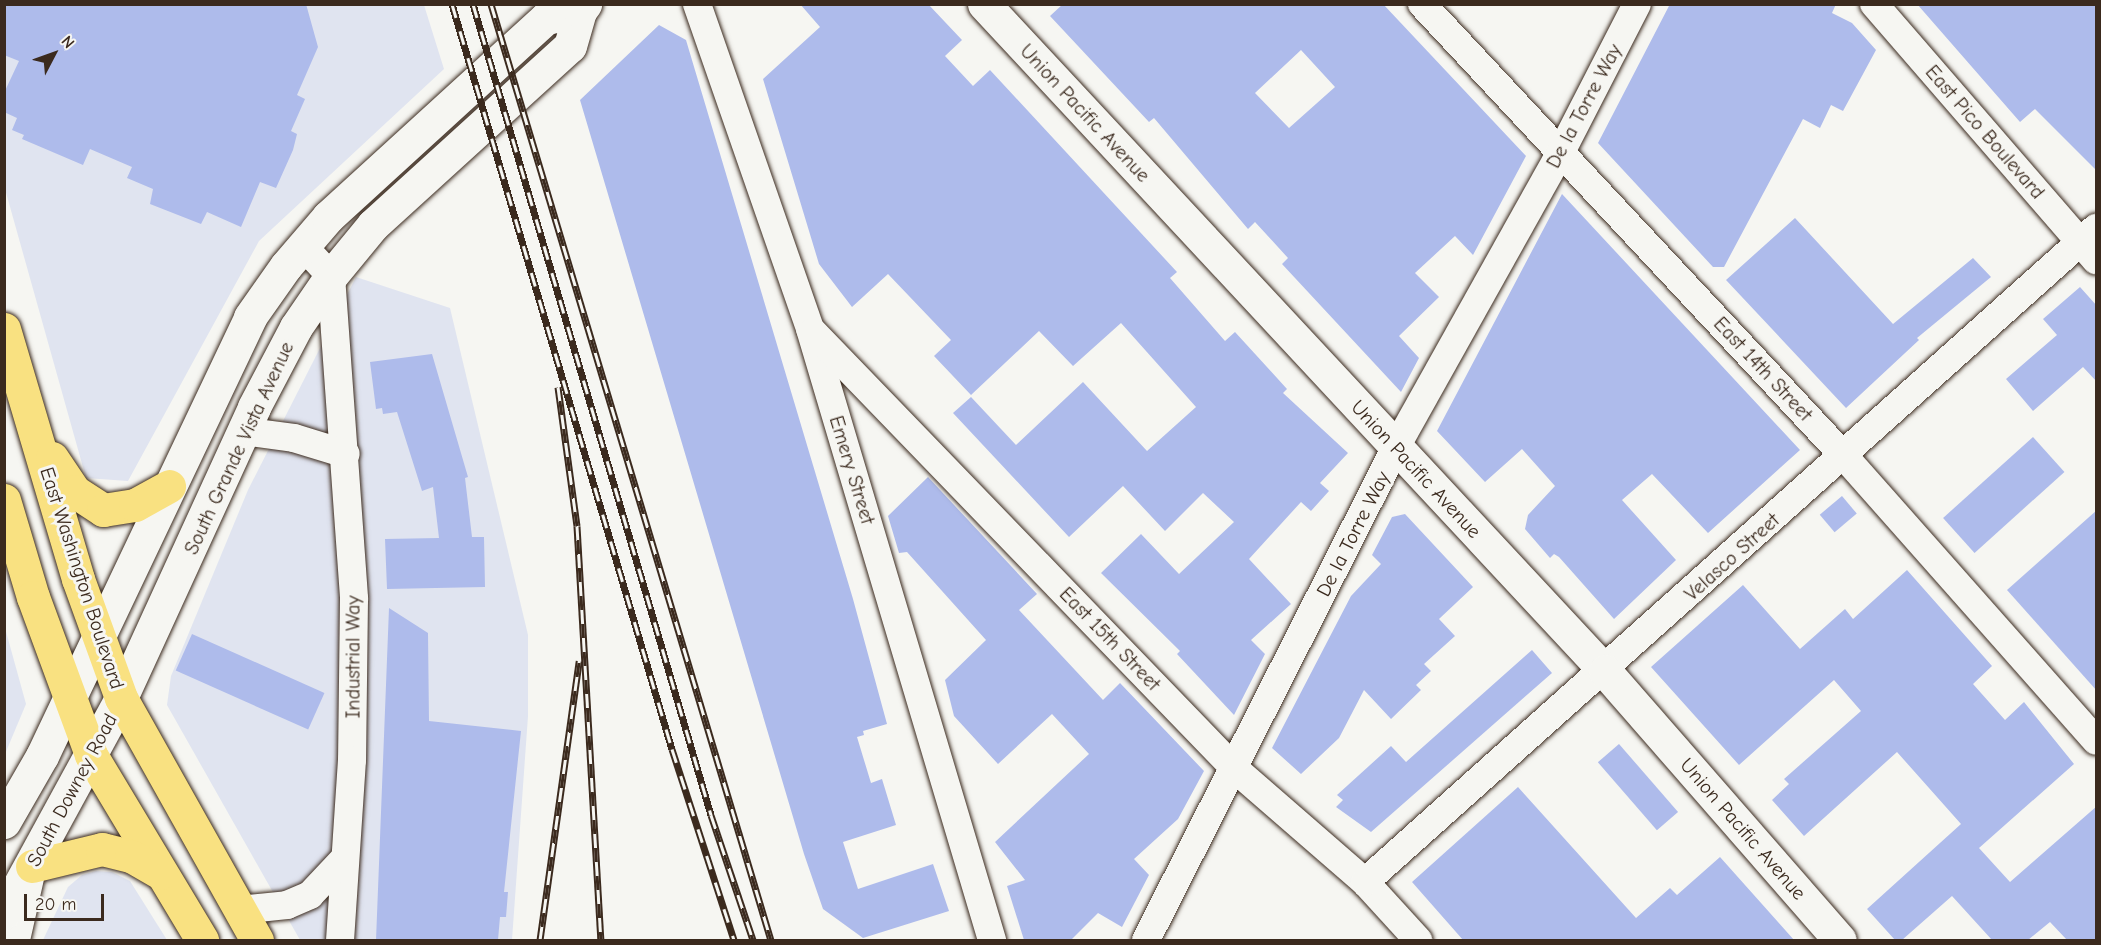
<!DOCTYPE html>
<html>
<head>
<meta charset="utf-8">
<style>
	body { margin:0 }
	#map { position:relative; width:2101px; height:945px; overflow:hidden; background:#f6f6f2; font-family:"Comic Neue",sans-serif }
	div>[style] { position:absolute }
	.built>* { inset:0; background:#e0e4f0 }
	.building>* { inset:0; background:#aebbeb; transform-origin:0 0 }
	.roads { filter:drop-shadow(0 0 2px #3b2a1e) drop-shadow(0 0 2px #3b2a1e) }
	.minor>* { height:28px; margin:-14px; padding:0 14px; transform-origin:14px; border-radius:14px; background:#f6f6f2 }
	.tertiary>* { height:33px; margin:-16.5px; padding:0 16.5px; transform-origin:16.5px; border-radius:16.5px; background:#f6f6f2 }
	.secondary>* { height:33px; margin:-16.5px; padding:0 16.5px; transform-origin:16.5px; border-radius:16.5px; background:#f6f6f2 }
	.primary>* { height:33px; margin:-16.5px; padding:0 16.5px; transform-origin:16.5px; border-radius:16.5px; background:#f9e181 }
	.rail>* { height:7px; margin-top:-3.5px; transform-origin:0; background:repeating-linear-gradient(90deg,#f6f6f2 0 14px,#3b2a1e 0 28px); box-sizing:border-box; border-block:2px solid #3b2a1e }
	span { translate:-50% -50%; white-space:nowrap; text-align:center; line-height:1.15; -webkit-text-stroke:6px #f6f6f2; paint-order:stroke }
	.street-label { font-size:20px; color:#3b2a1e }
	.frame { position:absolute; inset:0; border:6px solid #3b2a1e; pointer-events:none }
	.north { position:absolute; left:24px; top:24px; width:60px; height:60px; -webkit-text-stroke:4px #f6f6f2; paint-order:stroke; rotate:49deg; font-size:16px; font-weight:700; line-height:24px; text-align:center; color:#3b2a1e }
	.north::after { content:''; display:block; margin:auto; width:21px; height:27px; background:#3b2a1e; clip-path:polygon(50% 0,100% 100%,50% 72%,0 100%) }
	.scale { position:absolute; left:24px; top:894px; width:80px; height:27px; box-sizing:border-box; border:3px solid #3b2a1e; border-top:0; padding-left:8px; font-size:18px; line-height:21px; white-space:nowrap; color:#3b2a1e; -webkit-text-stroke:4px #f6f6f2; paint-order:stroke }
</style>
</head>
<body>
<div id="map">
	<div class="built">
		<i style="clip-path:polygon(4px 5px,424px 5px,444px 69px,259px 241px,128px 481px,86px 478px,5px 189px)"></i>
		<i style="clip-path:polygon(356px 277px,450px 308px,528px 635px,528px 716px,512px 940px,300px 940px,167px 705px,171px 676px,248px 490px)"></i>
		<i style="clip-path:polygon(5px 628px,26px 704px,5px 754px,4px 754px)"></i>
		<i style="clip-path:polygon(96px 871px,112px 872px,130px 881px,167px 940px,43px 940px,68px 887px,82px 875px)"></i>
	</div>
	<div class="building">
		<i style="clip-path:polygon(4px 4px,306px 4px,318px 47px,297px 95px,305px 99px,291px 131px,297px 134px,293px 150px,276px 188px,260px 182px,241px 227px,207px 212px,201px 224px,150px 204px,153px 189px,127px 178px,132px 167px,90px 149px,83px 165px,22px 139px,24px 135px,12px 130px,17px 118px,4px 112px,4px 93px,19px 61px,4px 55px)"></i>
		<i style="clip-path:polygon(800px 4px,928px 4px,962px 40px,945px 56px,973px 86px,990px 70px,1177px 272px,1170px 278px,1225px 341px,1235px 332px,1287px 389px,1283px 393px,1348px 453px,1320px 483px,1329px 491px,1311px 511px,1301px 502px,1249px 559px,1291px 604px,1251px 640px,1265px 654px,1234px 715px,1177px 654px,1180px 651px,1101px 573px,1141px 534px,1179px 574px,1234px 522px,1203px 493px,1165px 531px,1123px 486px,1069px 537px,953px 413px,971px 397px,1016px 445px,1083px 382px,1147px 451px,1196px 407px,1121px 323px,1073px 366px,1039px 331px,971px 395px,934px 356px,951px 340px,888px 274px,852px 307px,819px 264px,763px 79px,820px 27px)"></i>
		<i style="clip-path:polygon(evenodd,1063px 4px,1383px 4px,1526px 156px,1473px 255px,1455px 236px,1415px 273px,1439px 297px,1399px 336px,1419px 358px,1401px 392px,1282px 264px,1288px 258px,1255px 222px,1248px 229px,1154px 118px,1149px 122px,1050px 16px,1063px 4px,1301px 50px,1335px 87px,1289px 128px,1255px 93px,1301px 50px)"></i>
		<i style="clip-path:polygon(1670px 4px,1836px 4px,1832px 13px,1852px 23px,1876px 50px,1843px 111px,1831px 105px,1820px 128px,1803px 119px,1724px 267px,1713px 267px,1598px 143px)"></i>
		<i style="clip-path:polygon(1917px 4px,2097px 4px,2097px 171px,2035px 109px,2020px 122px)"></i>
		<i style="clip-path:polygon(659px 25px,686px 40px,853px 599px,887px 724px,863px 731px,864px 735px,857px 737px,871px 783px,882px 779px,896px 825px,843px 842px,858px 889px,933px 864px,949px 911px,863px 938px,823px 909px,804px 854px,580px 100px)"></i>
		<i style="clip-path:polygon(1562px 194px,1800px 450px,1708px 533px,1652px 474px,1622px 500px,1676px 560px,1614px 619px,1559px 557px,1554px 554px,1550px 558px,1525px 529px,1528px 515px,1555px 486px,1522px 449px,1485px 482px,1437px 431px)"></i>
		<i style="clip-path:polygon(1795px 218px,1893px 324px,1973px 258px,1991px 277px,1917px 338px,1919px 340px,1846px 408px,1726px 280px)"></i>
		<i style="clip-path:polygon(2080px 287px,2097px 306px,2097px 382px,2083px 367px,2033px 411px,2006px 379px,2057px 335px,2043px 319px)"></i>
		<i style="clip-path:polygon(432px 354px,468px 477px,465px 478px,472px 537px,484px 537px,485px 587px,387px 589px,385px 539px,439px 538px,433px 487px,422px 491px,397px 412px,383px 414px,382px 408px,376px 409px,370px 362px)"></i>
		<i style="left:2033px;top:437px;width:47px;height:121px;rotate:48deg"></i>
		<i style="clip-path:polygon(928px 477px,1037px 594px,1019px 610px,1103px 700px,1120px 683px,1204px 771px,1178px 819px,1134px 859px,1149px 875px,1122px 927px,1098px 913px,1071px 940px,1024px 940px,1007px 886px,1025px 880px,995px 842px,1089px 754px,1052px 714px,998px 764px,954px 716px,945px 680px,986px 640px,907px 552px,899px 553px,888px 516px)"></i>
		<i style="left:1842px;top:496px;width:23px;height:29px;rotate:50deg"></i>
		<i style="clip-path:polygon(2097px 510px,2097px 691px,2007px 590px)"></i>
		<i style="clip-path:polygon(1405px 514px,1473px 587px,1439px 619px,1455px 636px,1424px 664px,1431px 671px,1416px 685px,1421px 690px,1391px 719px,1364px 690px,1339px 738px,1301px 774px,1272px 748px,1351px 596px,1381px 564px,1372px 555px,1392px 517px)"></i>
		<i style="clip-path:polygon(1907px 570px,1992px 666px,1973px 684px,2005px 720px,2024px 702px,2074px 764px,1979px 848px,2010px 882px,2097px 806px,2097px 940px,2067px 940px,2050px 922px,2028px 940px,1992px 940px,1952px 896px,1902px 940px,1895px 940px,1867px 909px,1961px 824px,1897px 752px,1804px 836px,1772px 800px,1789px 784px,1784px 779px,1861px 711px,1834px 680px,1739px 765px,1651px 667px,1743px 585px,1800px 649px,1845px 609px,1853px 619px)"></i>
		<i style="clip-path:polygon(389px 608px,428px 633px,429px 721px,521px 731px,504px 892px,508px 892px,506px 917px,500px 917px,498px 940px,376px 940px)"></i>
		<i style="left:192px;top:634px;width:145px;height:40px;rotate:24deg"></i>
		<i style="clip-path:polygon(1532px 650px,1552px 673px,1371px 832px,1336px 807px,1343px 800px,1337px 795px,1391px 746px,1406px 762px)"></i>
		<i style="left:1619px;top:744px;width:90px;height:28px;rotate:49deg"></i>
		<i style="clip-path:polygon(1518px 787px,1636px 918px,1670px 888px,1677px 895px,1720px 857px,1794px 940px,1463px 940px,1412px 882px)"></i>
	</div>
	<div class="roads">
		<div class="minor">
			<i style="left:697px;top:4px;width:344px;rotate:70.8deg"></i>
			<i style="left:810px;top:329px;width:638px;rotate:73.41deg"></i>
			<i style="left:1422px;top:4px;width:618px;rotate:46.97deg"></i>
			<i style="left:1844px;top:456px;width:380px;rotate:48.5deg"></i>
			<i style="left:1874px;top:4px;width:339px;rotate:49.1deg"></i>
			<i style="left:303px;top:246px;width:41px;rotate:47deg"></i>
			<i style="left:331px;top:276px;width:324px;rotate:85.9deg"></i>
			<i style="left:354px;top:599px;width:161px;rotate:90.7deg"></i>
			<i style="left:352px;top:760px;width:180px;rotate:93.8deg"></i>
			<i style="left:813px;top:332px;width:607px;rotate:46deg"></i>
			<i style="left:1235px;top:769px;width:172px;rotate:41deg"></i>
			<i style="left:1365px;top:882px;width:79px;rotate:47.6deg"></i>
			<i style="left:242px;top:431px;width:52px;rotate:7.7deg"></i>
			<i style="left:294px;top:438px;width:54px;rotate:17.1deg"></i>
			<i style="left:1365px;top:882px;width:981px;rotate:-41.82deg"></i>
			<i style="left:239px;top:910px;width:48px;rotate:-5.9deg"></i>
			<i style="left:287px;top:905px;width:25px;rotate:-23deg"></i>
			<i style="left:310px;top:895px;width:48px;rotate:-46.7deg"></i>
			<i style="left:16px;top:940px;width:64px;rotate:-77.3deg"></i>
			<i style="left:1146px;top:940px;width:553px;rotate:-63.11deg"></i>
			<i style="left:1396px;top:447px;width:338px;rotate:-60.8deg"></i>
			<i style="left:1561px;top:152px;width:166px;rotate:-62.8deg"></i>
		</div>
		<div class="tertiary">
			<i style="left:984px;top:4px;width:911px;rotate:47.05deg"></i>
			<i style="left:1605px;top:671px;width:357px;rotate:48.9deg"></i>
		</div>
		<div class="secondary">
			<i style="left:4px;top:822px;width:76px;rotate:-60.1deg"></i>
			<i style="left:42px;top:756px;width:486px;rotate:-64.6deg"></i>
			<i style="left:250px;top:317px;width:62px;rotate:-54.8deg"></i>
			<i style="left:286px;top:266px;width:65px;rotate:-49.4deg"></i>
			<i style="left:328px;top:217px;width:295px;rotate:-42.4deg"></i>
			<i style="left:546px;top:18px;width:35px;rotate:-12deg"></i>
			<i style="left:4px;top:913px;width:245px;rotate:-61.4deg"></i>
			<i style="left:121px;top:698px;width:320px;rotate:-65.4deg"></i>
			<i style="left:254px;top:407px;width:90px;rotate:-62.3deg"></i>
			<i style="left:296px;top:327px;width:62px;rotate:-55.5deg"></i>
			<i style="left:331px;top:276px;width:66px;rotate:-50.5deg"></i>
			<i style="left:373px;top:225px;width:266px;rotate:-42.3deg"></i>
			<i style="left:570px;top:46px;width:36px;rotate:-74deg"></i>
			<i style="left:580px;top:11px;width:9px;rotate:-54deg"></i>
		</div>
		<div class="primary">
			<i style="left:4px;top:329px;width:261px;rotate:73.5deg"></i>
			<i style="left:78px;top:579px;width:127px;rotate:70.1deg"></i>
			<i style="left:121px;top:698px;width:278px;rotate:60.7deg"></i>
			<i style="left:52px;top:458px;width:40px;rotate:56deg"></i>
			<i style="left:74px;top:491px;width:35px;rotate:33deg"></i>
			<i style="left:103px;top:510px;width:32px;rotate:-9deg"></i>
			<i style="left:135px;top:505px;width:39px;rotate:-29deg"></i>
			<i style="left:4px;top:500px;width:101px;rotate:73.4deg"></i>
			<i style="left:33px;top:597px;width:168px;rotate:69.8deg"></i>
			<i style="left:91px;top:755px;width:216px;rotate:59deg"></i>
			<i style="left:32px;top:866px;width:72px;rotate:-13.7deg"></i>
			<i style="left:102px;top:849px;width:30px;rotate:14deg"></i>
			<i style="left:131px;top:856px;width:34px;rotate:30deg"></i>
		</div>
	</div>
	<div class="rail">
		<i style="left:452px;top:4px;width:777px;rotate:73.55deg"></i>
		<i style="left:672px;top:749px;width:201px;rotate:72deg"></i>
		<i style="left:473px;top:4px;width:845px;rotate:73.64deg"></i>
		<i style="left:711px;top:815px;width:132px;rotate:71.4deg"></i>
		<i style="left:491px;top:4px;width:977px;rotate:73.35deg"></i>
		<i style="left:558px;top:387px;width:140px;rotate:82.2deg"></i>
		<i style="left:577px;top:526px;width:415px;rotate:86.7deg"></i>
		<i style="left:540px;top:940px;width:282px;rotate:-82deg"></i>
	</div>
	<div class="street-label">
		<span style="left:1584px;top:106px;rotate:-62deg">De la Torre Way</span>
		<span style="left:1085px;top:113px;rotate:47deg">Union Pacific Avenue</span>
		<span style="left:1985px;top:132px;rotate:49deg">East Pico Boulevard</span>
		<span style="left:1763px;top:369px;rotate:47deg">East 14th Street</span>
		<span style="left:239px;top:448px;rotate:-65deg">South Grande Vista Avenue</span>
		<span style="left:1416px;top:469px;rotate:47deg">Union Pacific Avenue</span>
		<span style="left:852px;top:470px;rotate:73deg">Emery Street</span>
		<span style="left:1353px;top:534px;rotate:-63deg">De la Torre Way</span>
		<span style="left:1732px;top:557px;rotate:-42deg">Velasco Street</span>
		<span style="left:82px;top:578px;rotate:72deg">East Washington Boulevard</span>
		<span style="left:1110px;top:639px;rotate:46deg">East 15th Street</span>
		<span style="left:353px;top:657px;rotate:-90deg">Industrial Way</span>
		<span style="left:72px;top:790px;rotate:-62deg">South Downey Road</span>
		<span style="left:1743px;top:829px;rotate:49deg">Union Pacific Avenue</span>
	</div>
	<div class="frame"></div>
	<div class="north">N</div>
	<div class="scale">20 m</div>
</div>
</body>
</html>
